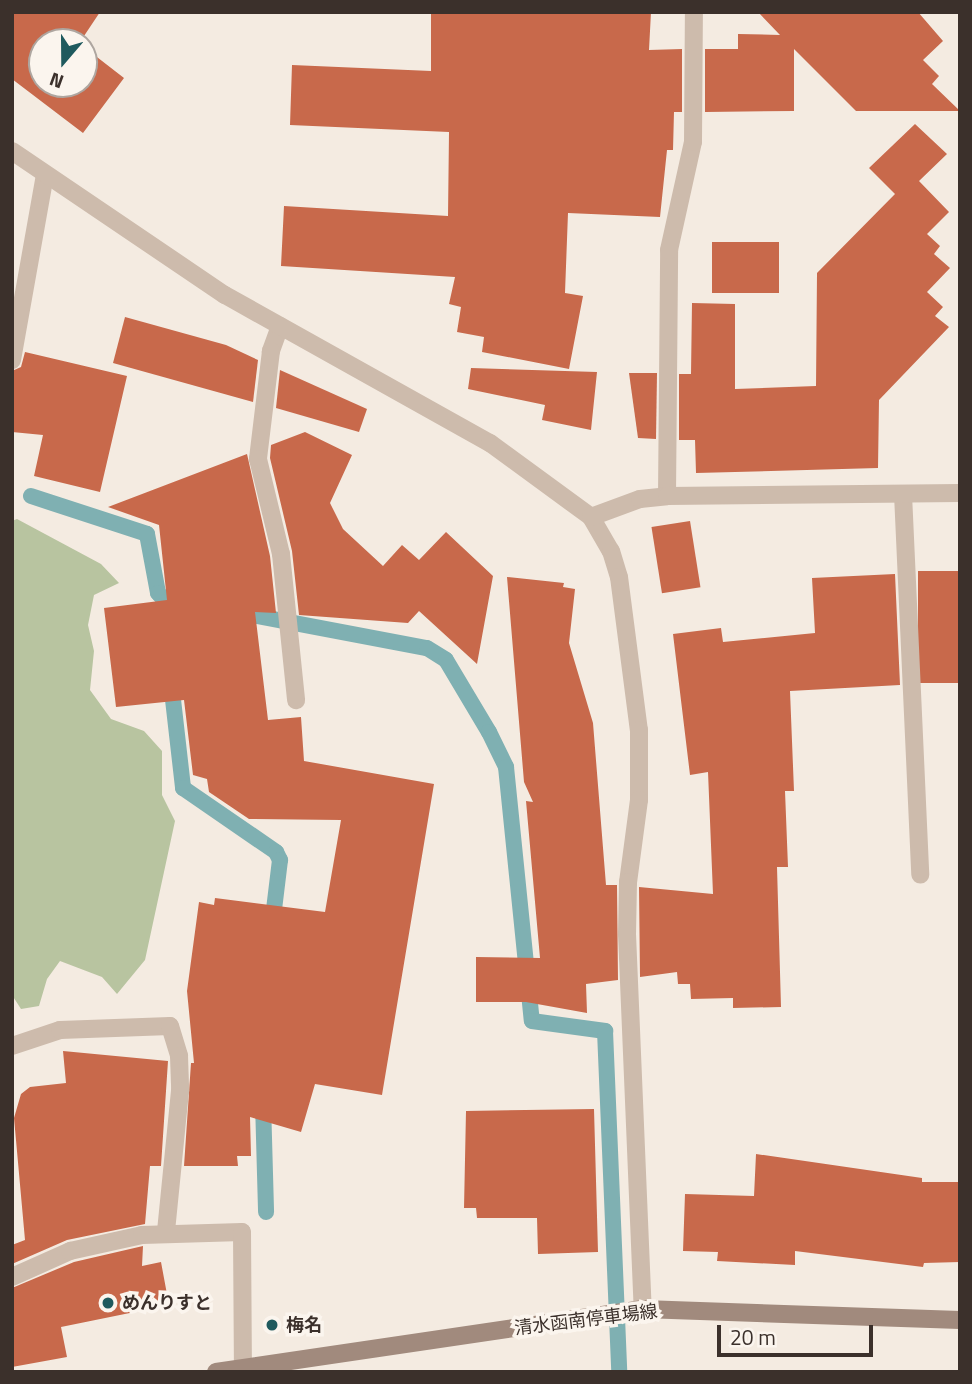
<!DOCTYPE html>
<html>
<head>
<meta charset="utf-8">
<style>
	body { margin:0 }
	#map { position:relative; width:972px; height:1384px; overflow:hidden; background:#f4ebe1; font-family:"Titillium Web","Noto Sans JP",sans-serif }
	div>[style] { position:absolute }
	.green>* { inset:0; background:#b8c4a0 }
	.stream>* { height:16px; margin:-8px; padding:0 8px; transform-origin:8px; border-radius:8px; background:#7fb0b2 }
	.building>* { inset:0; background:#c8694b; transform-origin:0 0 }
	.service>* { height:18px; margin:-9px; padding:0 9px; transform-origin:9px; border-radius:9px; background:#cdbbac }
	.minor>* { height:18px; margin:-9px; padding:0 9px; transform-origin:9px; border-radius:9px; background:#cdbbac }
	.secondary>* { height:18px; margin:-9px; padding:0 9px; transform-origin:9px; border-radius:9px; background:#a18a7d }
	.dots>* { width:19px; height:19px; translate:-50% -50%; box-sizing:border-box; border:4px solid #fbf5ee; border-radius:50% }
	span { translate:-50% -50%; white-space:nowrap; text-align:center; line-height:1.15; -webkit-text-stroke:7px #fbf5ee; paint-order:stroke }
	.poi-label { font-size:18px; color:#3b302b; font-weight:700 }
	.left { translate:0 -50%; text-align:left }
	.street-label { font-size:18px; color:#3b302b }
	.frame { position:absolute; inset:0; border:14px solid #3b302b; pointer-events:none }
	.north { position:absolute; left:28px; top:28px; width:70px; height:70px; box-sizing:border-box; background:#fbf5ee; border:2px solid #aea6a0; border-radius:50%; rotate:200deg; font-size:19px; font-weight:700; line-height:28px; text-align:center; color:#3b302b }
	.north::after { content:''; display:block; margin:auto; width:24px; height:32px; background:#1f5a5e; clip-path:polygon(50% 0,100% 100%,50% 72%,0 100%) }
	.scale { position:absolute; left:717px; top:1325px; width:156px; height:32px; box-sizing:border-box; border:4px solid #3b302b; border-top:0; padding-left:9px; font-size:21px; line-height:24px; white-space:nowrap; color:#3b302b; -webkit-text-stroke:5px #fbf5ee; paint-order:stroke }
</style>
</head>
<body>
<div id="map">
	<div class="green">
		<i style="clip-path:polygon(17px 519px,101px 564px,119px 583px,94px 595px,88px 625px,94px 651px,90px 690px,111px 719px,144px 731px,162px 751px,162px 795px,175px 821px,145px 960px,117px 994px,102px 977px,60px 961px,47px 979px,39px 1006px,21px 1009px,12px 995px,12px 521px)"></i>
	</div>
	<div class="stream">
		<i style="left:31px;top:496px;width:122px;rotate:18.1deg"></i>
		<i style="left:147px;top:534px;width:60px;rotate:79.4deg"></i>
		<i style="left:158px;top:593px;width:12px;rotate:48deg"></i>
		<i style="left:166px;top:602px;width:16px;rotate:11deg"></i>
		<i style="left:236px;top:612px;width:194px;rotate:10.7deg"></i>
		<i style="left:427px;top:648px;width:22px;rotate:32deg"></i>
		<i style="left:446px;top:660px;width:84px;rotate:59.2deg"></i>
		<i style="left:489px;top:732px;width:39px;rotate:64deg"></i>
		<i style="left:506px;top:767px;width:255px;rotate:84.2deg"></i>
		<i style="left:532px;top:1021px;width:74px;rotate:7.8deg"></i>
		<i style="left:605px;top:1031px;width:341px;rotate:87.6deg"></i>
		<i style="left:171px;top:682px;width:107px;rotate:83.5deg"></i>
		<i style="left:183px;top:788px;width:113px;rotate:34.5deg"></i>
		<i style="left:276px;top:852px;width:9px;rotate:63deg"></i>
		<i style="left:280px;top:860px;width:66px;rotate:96.9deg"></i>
		<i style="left:263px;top:1102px;width:110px;rotate:88.4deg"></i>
	</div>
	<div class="building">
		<i style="clip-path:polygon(12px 12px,100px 12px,80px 42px,42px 42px,42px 84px,84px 84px,84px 47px,124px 78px,83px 133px,12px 79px)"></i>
		<i style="clip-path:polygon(431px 12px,651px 12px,649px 50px,682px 49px,682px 112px,674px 112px,673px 150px,667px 150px,660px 217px,568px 213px,565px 293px,583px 296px,569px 369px,482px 352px,484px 337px,457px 332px,461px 307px,449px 304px,455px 277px,281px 266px,284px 206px,448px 216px,449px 132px,290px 125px,292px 65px,431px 71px)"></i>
		<i style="clip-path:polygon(758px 12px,918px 12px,943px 41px,923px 60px,939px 76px,932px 84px,960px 111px,856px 111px,794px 49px,794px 111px,705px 112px,705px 49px,738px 49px,738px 34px,780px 35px)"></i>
		<i style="clip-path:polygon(915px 124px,947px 154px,919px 181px,949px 212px,927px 234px,940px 246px,934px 254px,950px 268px,927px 292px,943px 307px,935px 316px,949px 327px,879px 400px,878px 468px,696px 473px,695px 440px,679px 440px,679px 374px,691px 374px,692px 303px,735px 304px,735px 389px,816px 386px,817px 273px,895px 194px,869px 168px)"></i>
		<i style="left:712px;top:242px;width:67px;height:51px"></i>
		<i style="clip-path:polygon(125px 317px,226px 345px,258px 360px,253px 402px,113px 363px)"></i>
		<i style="clip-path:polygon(25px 352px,127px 376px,100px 492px,34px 476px,43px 435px,12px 432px,12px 371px,21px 367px)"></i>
		<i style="clip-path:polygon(471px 368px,597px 372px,591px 430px,542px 420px,545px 405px,468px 389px)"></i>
		<i style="clip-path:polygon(280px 370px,367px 409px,359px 432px,276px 408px)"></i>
		<i style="clip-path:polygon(629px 373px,657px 373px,656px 439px,638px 438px)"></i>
		<i style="clip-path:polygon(305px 432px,352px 455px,330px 503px,343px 529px,383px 566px,402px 545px,419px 560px,446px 532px,493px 576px,477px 664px,419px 611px,408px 623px,299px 615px,292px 551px,270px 458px,271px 445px)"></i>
		<i style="clip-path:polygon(247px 454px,270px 556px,276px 613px,255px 612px,268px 720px,301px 717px,304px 761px,434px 784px,382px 1095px,315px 1084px,301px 1132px,250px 1117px,251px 1156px,237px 1156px,238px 1166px,184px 1166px,191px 1063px,194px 1063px,187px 991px,199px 902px,214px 905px,215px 898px,325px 912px,341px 820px,249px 819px,209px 792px,207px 779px,193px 775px,184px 700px,116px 707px,104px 608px,167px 600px,159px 525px,108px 507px)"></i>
		<i style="left:690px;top:521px;width:67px;height:39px;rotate:81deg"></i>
		<i style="left:960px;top:571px;width:112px;height:42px;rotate:90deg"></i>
		<i style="clip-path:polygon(895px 574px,900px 685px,790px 691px,794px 791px,785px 791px,788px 867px,777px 867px,781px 1007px,733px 1008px,733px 998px,691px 999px,690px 984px,678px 984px,677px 972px,640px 977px,639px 887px,713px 894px,708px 772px,690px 775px,673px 634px,721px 628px,723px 642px,815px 633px,812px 578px)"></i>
		<i style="clip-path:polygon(507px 577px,564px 583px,563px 587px,575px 589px,569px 643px,593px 723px,606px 885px,617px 885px,618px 980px,586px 984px,587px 1013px,526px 1002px,476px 1002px,476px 957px,540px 958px,526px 801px,533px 802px,524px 782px)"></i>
		<i style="clip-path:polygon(63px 1051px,168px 1061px,161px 1166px,150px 1166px,145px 1224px,67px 1240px,12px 1264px,12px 1245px,25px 1240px,14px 1118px,21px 1094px,30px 1087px,66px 1083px)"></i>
		<i style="clip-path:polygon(594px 1109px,598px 1252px,538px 1254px,537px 1218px,477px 1218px,476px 1208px,464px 1208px,466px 1111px)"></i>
		<i style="clip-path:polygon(756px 1154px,922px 1178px,922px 1182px,960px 1182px,960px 1262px,924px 1263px,923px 1267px,795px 1251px,795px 1265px,717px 1261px,718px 1252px,683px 1251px,685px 1194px,754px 1196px)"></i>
		<i style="clip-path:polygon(143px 1246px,142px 1266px,161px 1262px,169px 1305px,61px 1327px,67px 1357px,12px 1367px,12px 1288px,74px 1262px)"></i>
	</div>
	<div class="service">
		<i style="left:280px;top:326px;width:27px;rotate:110deg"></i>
		<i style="left:271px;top:351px;width:109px;rotate:96.9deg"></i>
		<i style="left:258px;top:459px;width:98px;rotate:76.4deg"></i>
		<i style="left:281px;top:554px;width:147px;rotate:84.1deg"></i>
		<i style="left:12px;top:360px;width:188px;rotate:-79.9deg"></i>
		<i style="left:903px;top:494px;width:381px;rotate:87.4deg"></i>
	</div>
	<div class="minor">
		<i style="left:12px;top:151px;width:257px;rotate:34.1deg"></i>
		<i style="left:225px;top:295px;width:304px;rotate:29.2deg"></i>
		<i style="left:490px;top:443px;width:125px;rotate:36.2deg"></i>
		<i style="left:591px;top:517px;width:39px;rotate:60deg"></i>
		<i style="left:611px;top:551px;width:27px;rotate:73deg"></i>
		<i style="left:619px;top:577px;width:154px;rotate:82.6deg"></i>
		<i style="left:639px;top:730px;width:70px;rotate:90deg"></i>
		<i style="left:639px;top:800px;width:83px;rotate:97.6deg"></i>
		<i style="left:628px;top:882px;width:52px;rotate:91.1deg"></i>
		<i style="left:627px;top:934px;width:375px;rotate:87.6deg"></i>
		<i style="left:667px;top:496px;width:246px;rotate:-89.5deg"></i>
		<i style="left:669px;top:250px;width:111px;rotate:-77.5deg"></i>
		<i style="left:693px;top:142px;width:130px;rotate:-89.6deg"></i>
		<i style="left:591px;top:517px;width:52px;rotate:-20.2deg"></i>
		<i style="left:640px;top:499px;width:27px;rotate:-6deg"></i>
		<i style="left:667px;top:496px;width:293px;rotate:-0.6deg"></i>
		<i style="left:12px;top:1046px;width:51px;rotate:-18.4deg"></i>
		<i style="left:60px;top:1030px;width:110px;rotate:-2.1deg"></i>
		<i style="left:170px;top:1026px;width:31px;rotate:73deg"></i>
		<i style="left:179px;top:1056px;width:35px;rotate:88deg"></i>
		<i style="left:180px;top:1091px;width:142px;rotate:95.7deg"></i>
		<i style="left:12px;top:1277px;width:64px;rotate:-24.1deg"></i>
		<i style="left:70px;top:1251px;width:74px;rotate:-12.5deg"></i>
		<i style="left:142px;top:1235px;width:100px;rotate:-1.7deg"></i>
		<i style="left:242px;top:1232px;width:140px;rotate:89.6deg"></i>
	</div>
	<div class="secondary">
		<i style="left:216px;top:1372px;width:432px;rotate:-8.4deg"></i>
		<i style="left:643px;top:1309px;width:317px;rotate:2deg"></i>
	</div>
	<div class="dots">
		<i style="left:108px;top:1303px;background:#1f5a5e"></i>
		<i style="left:272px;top:1325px;background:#1f5a5e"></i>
	</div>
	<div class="poi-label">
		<span class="left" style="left:122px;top:1303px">めんりすと</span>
		<span class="left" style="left:286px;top:1325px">梅名</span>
	</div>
	<div class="street-label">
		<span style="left:586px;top:1320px;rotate:-7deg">清水函南停車場線</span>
	</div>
	<div class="frame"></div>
	<div class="north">N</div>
	<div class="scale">20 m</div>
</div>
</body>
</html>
